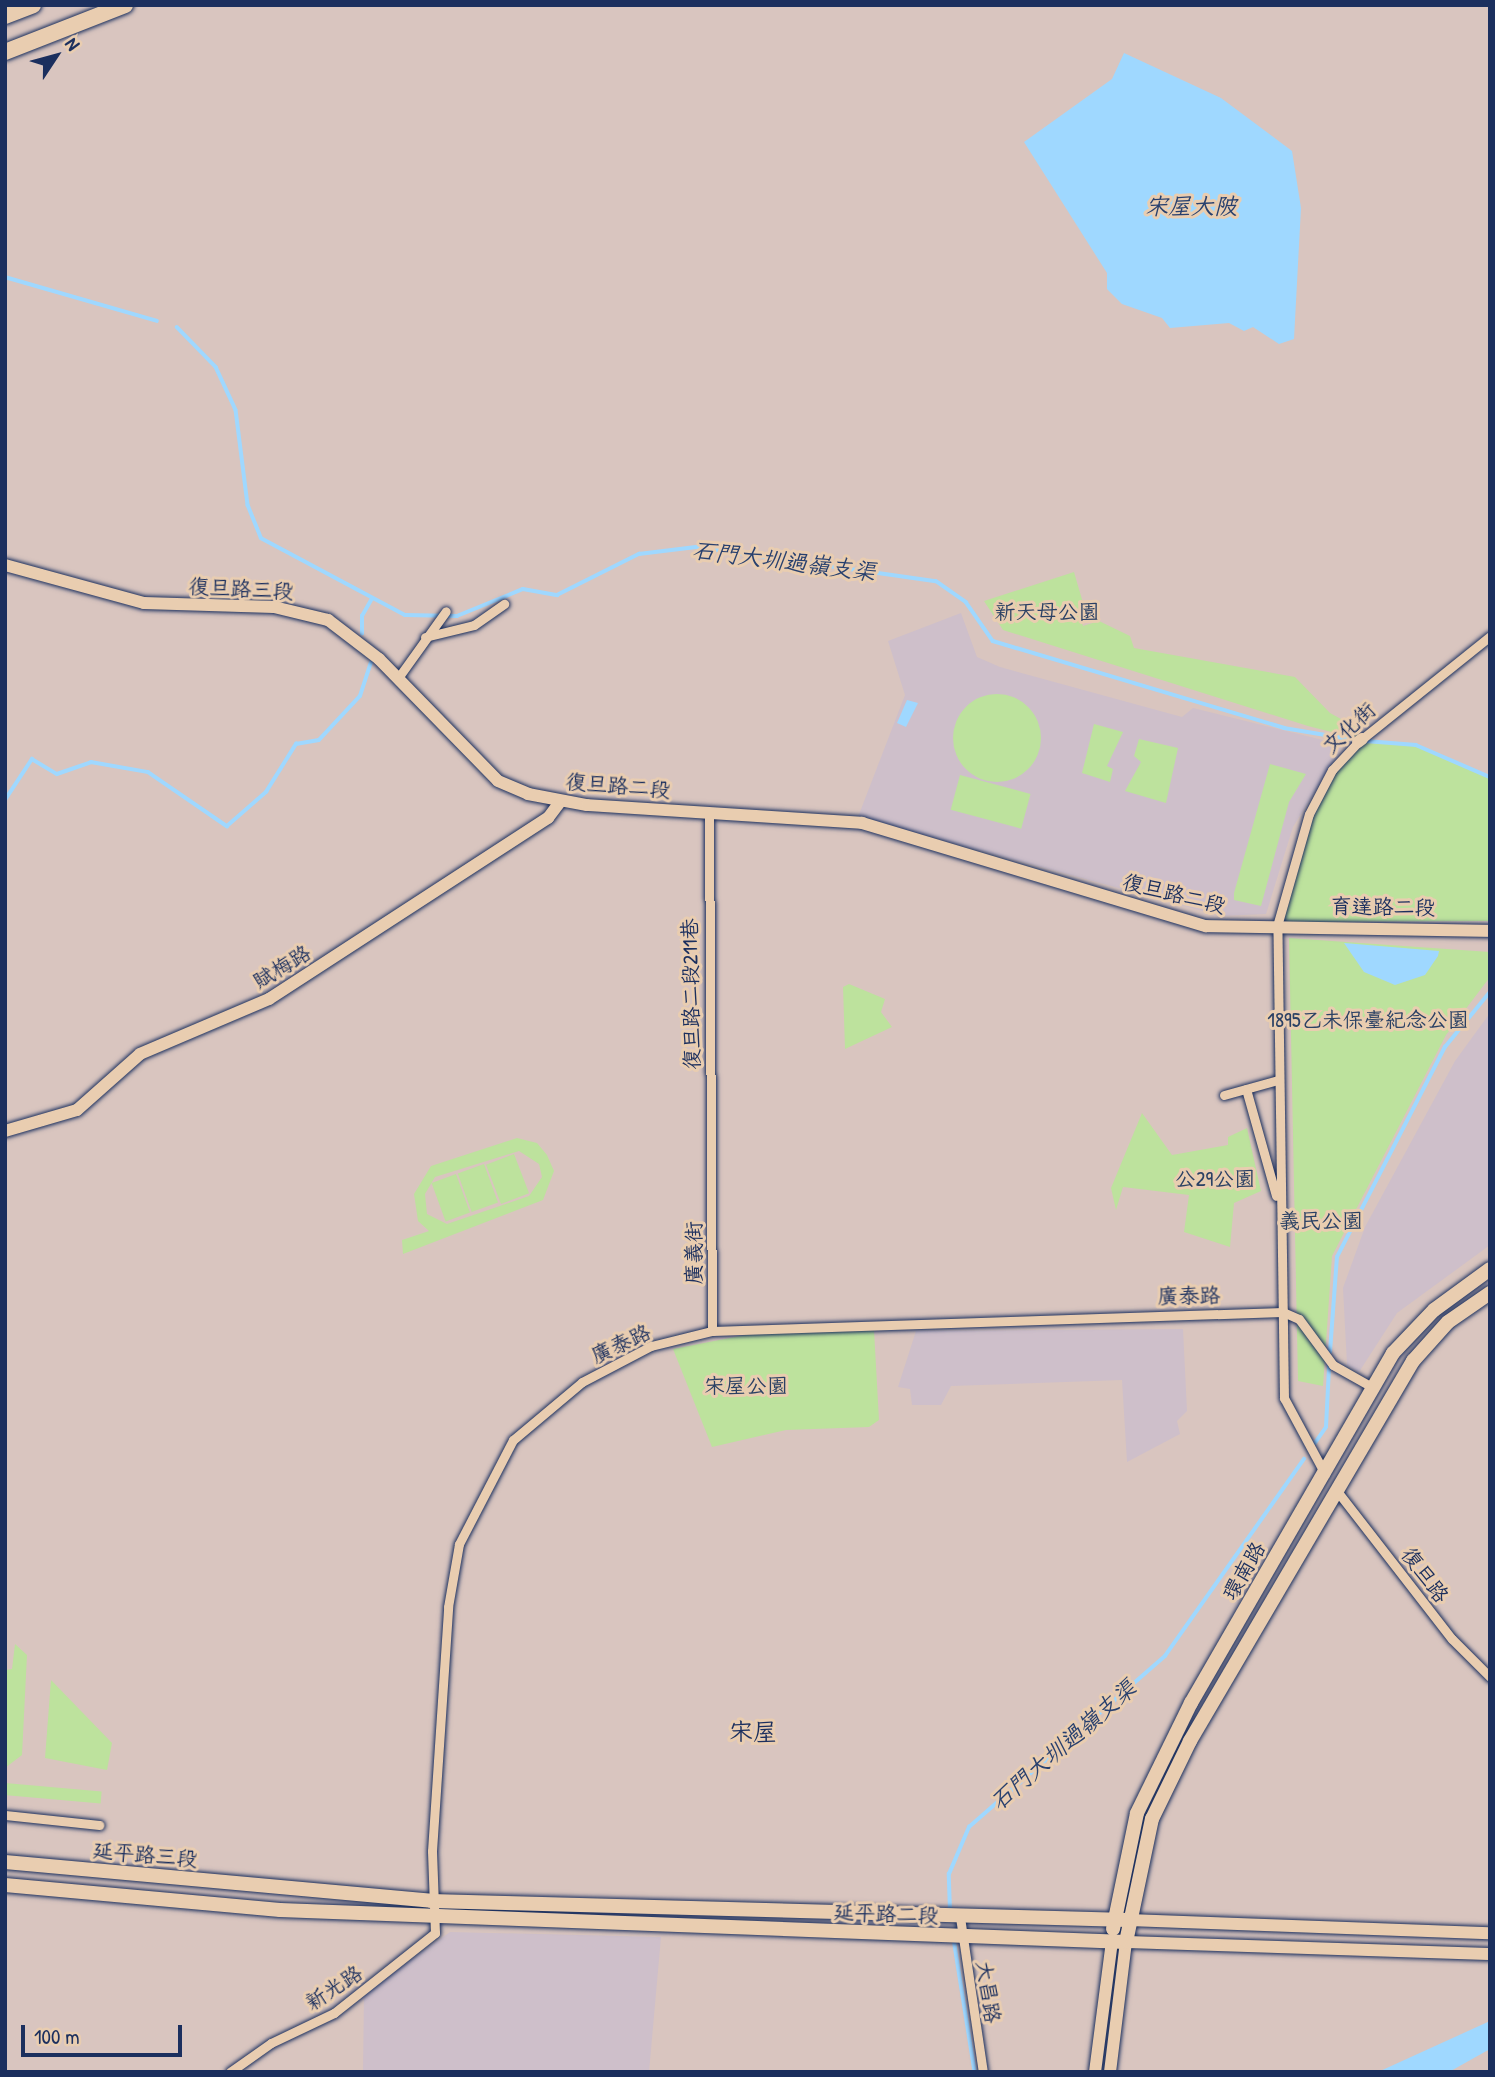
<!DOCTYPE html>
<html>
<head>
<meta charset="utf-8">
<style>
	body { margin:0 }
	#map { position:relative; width:1495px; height:2077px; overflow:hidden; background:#d9c5bf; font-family:"Patrick Hand","LXGW WenKai TC",sans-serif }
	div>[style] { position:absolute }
	.built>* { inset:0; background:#cebfca }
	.green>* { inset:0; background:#bde29d; transform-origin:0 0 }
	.round { border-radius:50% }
	.water>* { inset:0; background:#9fd8ff }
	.stream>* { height:3.5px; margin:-1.75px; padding:0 1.75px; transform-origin:1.75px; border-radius:1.75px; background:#9fd8ff }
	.roads { filter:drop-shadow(0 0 2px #1b2f5e) drop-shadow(0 0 2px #1b2f5e) }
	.street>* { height:9px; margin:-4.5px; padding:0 4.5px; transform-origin:4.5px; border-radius:4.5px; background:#e9cdb0 }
	.secondary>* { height:12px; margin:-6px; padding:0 6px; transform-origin:6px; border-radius:6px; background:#e9cdb0 }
	.primary>* { height:14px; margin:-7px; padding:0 7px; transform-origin:7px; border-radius:7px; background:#e9cdb0 }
	.highway>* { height:16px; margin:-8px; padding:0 8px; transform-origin:8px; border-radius:8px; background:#e9cdb0 }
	span { translate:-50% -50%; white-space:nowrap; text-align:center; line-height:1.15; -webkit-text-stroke:6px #e9cdb0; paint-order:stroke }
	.street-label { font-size:21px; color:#1b2f5e }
	.park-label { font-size:21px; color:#2b4164 }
	.water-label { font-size:23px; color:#28406e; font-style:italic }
	.quarter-label { font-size:24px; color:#1b2f5e }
	.frame { position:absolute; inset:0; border:7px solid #1b2f5e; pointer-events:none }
	.north { position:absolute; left:21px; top:21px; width:70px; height:70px; -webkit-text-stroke:5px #e9cdb0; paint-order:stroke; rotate:54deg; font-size:19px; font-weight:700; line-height:28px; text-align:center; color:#1b2f5e }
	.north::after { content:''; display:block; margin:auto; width:24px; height:32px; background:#1b2f5e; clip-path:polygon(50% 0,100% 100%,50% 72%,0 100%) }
	.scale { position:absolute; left:21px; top:2025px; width:161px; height:32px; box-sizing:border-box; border:4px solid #1b2f5e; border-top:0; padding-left:9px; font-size:21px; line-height:24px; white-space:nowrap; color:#1b2f5e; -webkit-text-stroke:5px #e9cdb0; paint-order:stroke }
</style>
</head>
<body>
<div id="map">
	<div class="built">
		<i style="clip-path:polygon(961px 613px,977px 657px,1000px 667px,1182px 717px,1193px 708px,1343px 745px,1293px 827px,1266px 914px,1221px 916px,858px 817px,905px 695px,888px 641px)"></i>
		<i style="clip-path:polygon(1490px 1013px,1490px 1245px,1397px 1313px,1359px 1372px,1347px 1365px,1343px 1288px,1365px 1227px,1455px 1061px)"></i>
		<i style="clip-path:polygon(1183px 1329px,1187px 1411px,1177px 1421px,1180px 1434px,1127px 1462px,1122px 1380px,951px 1386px,941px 1405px,912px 1405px,910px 1389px,898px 1387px,916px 1331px)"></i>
		<i style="clip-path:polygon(450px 1932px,661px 1937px,649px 2072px,363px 2072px,364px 1994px)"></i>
	</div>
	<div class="green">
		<i style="clip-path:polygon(1074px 572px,1086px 613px,1080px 616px,1083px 626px,1099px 621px,1130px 636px,1134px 648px,1295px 677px,1330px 713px,1361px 730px,1355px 738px,1308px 726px,1003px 630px,984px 601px)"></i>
		<i class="round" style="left:953px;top:694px;width:88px;height:88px"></i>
		<i style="clip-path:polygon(1094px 724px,1123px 732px,1107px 766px,1113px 769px,1110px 782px,1082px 773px)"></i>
		<i style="clip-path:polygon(1139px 739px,1178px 748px,1166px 803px,1125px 791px,1141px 762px,1134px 756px)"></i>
		<i style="clip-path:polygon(1365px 743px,1416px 745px,1490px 777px,1490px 921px,1284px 922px,1296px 845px,1332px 770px)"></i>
		<i style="clip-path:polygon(1270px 764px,1306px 774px,1289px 802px,1261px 906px,1234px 900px,1234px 893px)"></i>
		<i style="left:960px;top:775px;width:73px;height:36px;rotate:15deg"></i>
		<i style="clip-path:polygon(1289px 938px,1490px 952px,1490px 977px,1446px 1035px,1332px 1256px,1323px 1386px,1298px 1381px)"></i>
		<i style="clip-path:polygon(849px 984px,885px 999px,881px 1012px,892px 1027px,845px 1049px,843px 987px)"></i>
		<i style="clip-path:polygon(1142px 1113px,1172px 1155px,1228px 1145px,1228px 1137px,1247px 1128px,1261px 1191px,1234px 1203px,1230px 1247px,1184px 1232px,1189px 1195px,1123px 1187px,1116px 1210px,1111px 1188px)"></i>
		<i style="clip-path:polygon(evenodd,517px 1138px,537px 1143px,547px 1155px,554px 1171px,543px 1200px,403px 1254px,402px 1240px,429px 1231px,418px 1221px,414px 1194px,431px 1166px,517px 1138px,519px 1151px,539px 1164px,542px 1177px,529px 1196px,447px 1224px,427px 1214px,425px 1194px,435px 1177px,519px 1151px)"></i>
		<i style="left:514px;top:1154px;width:42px;height:30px;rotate:69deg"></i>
		<i style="left:484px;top:1164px;width:41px;height:28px;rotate:70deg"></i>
		<i style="left:456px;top:1174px;width:41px;height:26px;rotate:70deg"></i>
		<i style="clip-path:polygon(874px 1330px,879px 1420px,869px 1427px,786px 1430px,712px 1447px,673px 1349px,750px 1334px)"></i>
		<i style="clip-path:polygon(15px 1644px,27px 1655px,22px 1755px,5px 1768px,5px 1670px,12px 1669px)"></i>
		<i style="clip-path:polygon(51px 1680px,112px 1743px,107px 1770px,45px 1758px)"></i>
		<i style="left:5px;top:1783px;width:97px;height:12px;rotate:5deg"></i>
	</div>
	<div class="water">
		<i style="clip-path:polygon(1124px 53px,1221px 98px,1292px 151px,1301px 208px,1294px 339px,1279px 344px,1253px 327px,1244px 331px,1229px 323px,1170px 328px,1162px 318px,1122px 304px,1107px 289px,1107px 273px,1024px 142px,1112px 79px)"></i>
		<i style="clip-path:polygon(907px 700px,918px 703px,906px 727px,897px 723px)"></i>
		<i style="clip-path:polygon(1344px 943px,1439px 951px,1438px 956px,1425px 975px,1395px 985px,1364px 972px)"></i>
		<i style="clip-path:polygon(1490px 2021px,1490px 2049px,1449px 2072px,1378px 2072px)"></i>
	</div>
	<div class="stream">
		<i style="left:5px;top:277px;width:158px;rotate:16.1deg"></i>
		<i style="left:177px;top:327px;width:56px;rotate:45.7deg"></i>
		<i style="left:216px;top:367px;width:47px;rotate:65.1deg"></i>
		<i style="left:236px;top:410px;width:96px;rotate:82.8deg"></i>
		<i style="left:248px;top:505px;width:35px;rotate:68deg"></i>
		<i style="left:261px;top:538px;width:163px;rotate:28.1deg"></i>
		<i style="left:405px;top:615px;width:52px;rotate:1.1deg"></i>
		<i style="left:457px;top:616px;width:71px;rotate:-22.2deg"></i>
		<i style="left:523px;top:589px;width:35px;rotate:10deg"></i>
		<i style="left:557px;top:595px;width:92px;rotate:-26.6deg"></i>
		<i style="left:639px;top:554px;width:57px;rotate:-7deg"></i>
		<i style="left:696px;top:547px;width:242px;rotate:8.1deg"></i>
		<i style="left:936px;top:581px;width:37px;rotate:35deg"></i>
		<i style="left:966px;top:602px;width:47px;rotate:55.3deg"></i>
		<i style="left:993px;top:641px;width:304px;rotate:16.6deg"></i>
		<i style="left:1284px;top:728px;width:72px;rotate:9.6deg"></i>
		<i style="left:362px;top:634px;width:18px;rotate:-90deg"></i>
		<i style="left:362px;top:616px;width:20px;rotate:-60deg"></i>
		<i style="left:1366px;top:741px;width:50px;rotate:4.6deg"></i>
		<i style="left:1416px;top:745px;width:81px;rotate:23.4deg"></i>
		<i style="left:5px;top:800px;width:49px;rotate:-56.6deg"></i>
		<i style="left:32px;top:759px;width:29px;rotate:31deg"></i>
		<i style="left:57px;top:774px;width:36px;rotate:-19deg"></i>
		<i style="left:91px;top:762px;width:58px;rotate:10deg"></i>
		<i style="left:148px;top:772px;width:96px;rotate:34.4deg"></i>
		<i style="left:227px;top:826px;width:52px;rotate:-41.1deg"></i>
		<i style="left:266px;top:792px;width:57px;rotate:-58deg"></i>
		<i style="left:296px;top:744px;width:23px;rotate:-10deg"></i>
		<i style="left:319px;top:740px;width:60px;rotate:-47deg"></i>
		<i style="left:360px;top:696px;width:35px;rotate:-72deg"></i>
		<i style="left:1330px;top:1352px;width:95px;rotate:-85.8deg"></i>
		<i style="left:1337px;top:1257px;width:236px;rotate:-62.8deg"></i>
		<i style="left:1445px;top:1047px;width:71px;rotate:-50.7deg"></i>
		<i style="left:1315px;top:1443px;width:19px;rotate:-55deg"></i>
		<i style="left:1326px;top:1427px;width:60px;rotate:-87.1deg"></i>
		<i style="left:950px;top:1911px;width:37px;rotate:-92deg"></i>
		<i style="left:949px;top:1874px;width:51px;rotate:-66.9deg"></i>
		<i style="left:969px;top:1827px;width:260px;rotate:-41.1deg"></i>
		<i style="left:1165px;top:1656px;width:241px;rotate:-54.8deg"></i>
		<i style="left:954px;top:1939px;width:135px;rotate:81deg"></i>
	</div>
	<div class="roads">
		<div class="street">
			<i style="left:425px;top:637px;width:50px;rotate:-13.8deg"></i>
			<i style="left:474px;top:625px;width:37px;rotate:-35deg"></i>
			<i style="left:398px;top:678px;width:82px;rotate:-54.4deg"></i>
			<i style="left:1362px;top:739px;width:164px;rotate:-38.8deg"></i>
			<i style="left:709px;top:812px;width:519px;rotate:89.67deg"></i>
			<i style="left:1246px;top:1089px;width:111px;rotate:74.3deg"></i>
			<i style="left:1224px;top:1095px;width:56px;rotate:-15.5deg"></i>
			<i style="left:1325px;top:1474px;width:86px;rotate:-118.3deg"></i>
			<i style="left:1284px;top:1398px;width:472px;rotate:-90.8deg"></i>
			<i style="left:1277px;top:926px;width:116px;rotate:-74.1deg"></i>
			<i style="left:1309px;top:814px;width:50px;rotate:-62.4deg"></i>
			<i style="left:1332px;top:770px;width:38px;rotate:-47deg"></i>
			<i style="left:1337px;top:1491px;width:187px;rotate:52.2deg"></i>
			<i style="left:1452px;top:1639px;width:54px;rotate:45deg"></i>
			<i style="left:5px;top:1815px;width:95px;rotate:6.1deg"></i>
			<i style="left:960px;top:1917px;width:157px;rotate:81.6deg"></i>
			<i style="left:230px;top:2072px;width:50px;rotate:-35.3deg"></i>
			<i style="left:271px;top:2043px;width:70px;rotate:-25.5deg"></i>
			<i style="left:334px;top:2013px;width:129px;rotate:-38.4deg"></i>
			<i style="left:435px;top:1933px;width:82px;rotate:-92.1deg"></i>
			<i style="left:432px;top:1851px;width:245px;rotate:-86.2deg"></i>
			<i style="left:448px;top:1607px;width:64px;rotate:-80.1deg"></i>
			<i style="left:459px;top:1544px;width:117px;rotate:-62.6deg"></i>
			<i style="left:513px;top:1440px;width:90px;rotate:-40deg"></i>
			<i style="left:582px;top:1382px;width:78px;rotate:-27.6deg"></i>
			<i style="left:651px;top:1346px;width:63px;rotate:-13.8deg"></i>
			<i style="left:712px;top:1331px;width:571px;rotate:-1.91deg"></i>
			<i style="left:1283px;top:1312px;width:17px;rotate:24deg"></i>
			<i style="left:1299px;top:1319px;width:57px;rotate:53.5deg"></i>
			<i style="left:1333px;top:1365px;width:45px;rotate:29.4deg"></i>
		</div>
		<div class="secondary">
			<i style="left:5px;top:565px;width:144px;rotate:15.3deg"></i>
			<i style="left:144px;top:603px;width:130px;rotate:1.8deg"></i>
			<i style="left:274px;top:607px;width:56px;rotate:13.5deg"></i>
			<i style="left:328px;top:620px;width:64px;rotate:37.4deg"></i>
			<i style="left:379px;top:659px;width:170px;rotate:45.7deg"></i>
			<i style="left:498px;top:781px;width:33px;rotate:23deg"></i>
			<i style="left:528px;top:794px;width:60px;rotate:10.6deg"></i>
			<i style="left:587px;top:805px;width:276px;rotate:3.7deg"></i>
			<i style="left:862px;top:823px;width:359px;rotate:16.7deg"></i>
			<i style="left:1206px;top:926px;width:284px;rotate:1deg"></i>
			<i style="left:1358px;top:742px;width:5px;rotate:-37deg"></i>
			<i style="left:5px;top:1131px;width:75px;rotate:-16.3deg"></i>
			<i style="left:77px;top:1110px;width:84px;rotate:-41.6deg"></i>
			<i style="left:140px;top:1054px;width:140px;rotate:-23.1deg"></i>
			<i style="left:269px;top:999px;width:333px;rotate:-33deg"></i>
			<i style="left:548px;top:818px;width:21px;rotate:-53deg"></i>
			<i style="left:1128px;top:1920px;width:362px;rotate:2.1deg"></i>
			<i style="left:1095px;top:2072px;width:132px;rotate:-82.6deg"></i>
			<i style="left:1110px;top:2072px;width:131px;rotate:-83deg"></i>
			<i style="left:1126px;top:1942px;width:364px;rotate:1.9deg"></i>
		</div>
		<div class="primary">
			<i style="left:5px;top:1862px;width:428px;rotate:5.2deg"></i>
			<i style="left:431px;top:1901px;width:697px;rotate:1.56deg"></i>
			<i style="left:5px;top:1885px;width:276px;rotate:5.2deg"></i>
			<i style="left:280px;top:1910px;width:847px;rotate:2.17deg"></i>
			<i style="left:1126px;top:1942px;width:126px;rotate:-78.1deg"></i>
			<i style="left:1152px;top:1819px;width:87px;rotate:-64deg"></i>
			<i style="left:1190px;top:1741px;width:441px;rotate:-59.6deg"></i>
			<i style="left:1413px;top:1361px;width:52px;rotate:-48.1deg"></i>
			<i style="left:1448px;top:1322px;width:51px;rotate:-34.6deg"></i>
			<i style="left:1113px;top:1929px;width:118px;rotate:-78.3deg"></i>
			<i style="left:1137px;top:1813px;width:123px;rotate:-63.9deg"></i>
			<i style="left:1191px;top:1703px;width:404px;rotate:-60deg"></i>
			<i style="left:1393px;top:1353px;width:59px;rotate:-46.4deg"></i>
			<i style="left:1434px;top:1310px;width:69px;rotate:-36.2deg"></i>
		</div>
		<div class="highway">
			<i style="left:5px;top:16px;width:30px;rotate:-21deg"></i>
			<i style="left:5px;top:52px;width:129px;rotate:-21.4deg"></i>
		</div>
	</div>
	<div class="street-label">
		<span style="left:241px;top:589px;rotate:3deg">復旦路三段</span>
		<span style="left:1349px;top:728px;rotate:-43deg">文化街</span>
		<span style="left:618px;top:786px;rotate:5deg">復旦路二段</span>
		<span style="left:1174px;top:894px;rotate:14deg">復旦路二段</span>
		<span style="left:1383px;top:907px;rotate:1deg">育達路二段</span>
		<span style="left:282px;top:967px;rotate:-31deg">賦梅路</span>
		<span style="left:691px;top:994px;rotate:-91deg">復旦路二段211巷</span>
		<span style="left:694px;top:1253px;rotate:-90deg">廣義街</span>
		<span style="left:1189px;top:1296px;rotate:-1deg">廣泰路</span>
		<span style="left:621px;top:1344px;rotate:-25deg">廣泰路</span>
		<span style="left:1244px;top:1571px;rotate:-60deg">環南路</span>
		<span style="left:1425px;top:1575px;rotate:53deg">復旦路</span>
		<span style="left:145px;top:1855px;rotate:5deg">延平路三段</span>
		<span style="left:886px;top:1914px;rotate:2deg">延平路二段</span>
		<span style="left:334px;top:1988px;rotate:-33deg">新光路</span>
		<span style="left:988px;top:1992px;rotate:81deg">大昌路</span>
	</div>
	<div class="park-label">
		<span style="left:1047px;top:612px">新天母公園</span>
		<span style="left:1368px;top:1020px">1895乙未保臺紀念公園</span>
		<span style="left:1215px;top:1179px">公29公園</span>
		<span style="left:1321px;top:1221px">義民公園</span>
		<span style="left:746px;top:1386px">宋屋公園</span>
	</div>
	<div class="water-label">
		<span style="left:1191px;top:206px">宋屋大陂</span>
		<span style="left:784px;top:561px;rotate:7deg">石門大圳過嶺支渠</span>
		<span style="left:1063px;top:1745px;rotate:-41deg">石門大圳過嶺支渠</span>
	</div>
	<div class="quarter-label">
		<span style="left:753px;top:1732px">宋屋</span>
	</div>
	<div class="frame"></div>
	<div class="north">N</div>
	<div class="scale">100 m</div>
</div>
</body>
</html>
